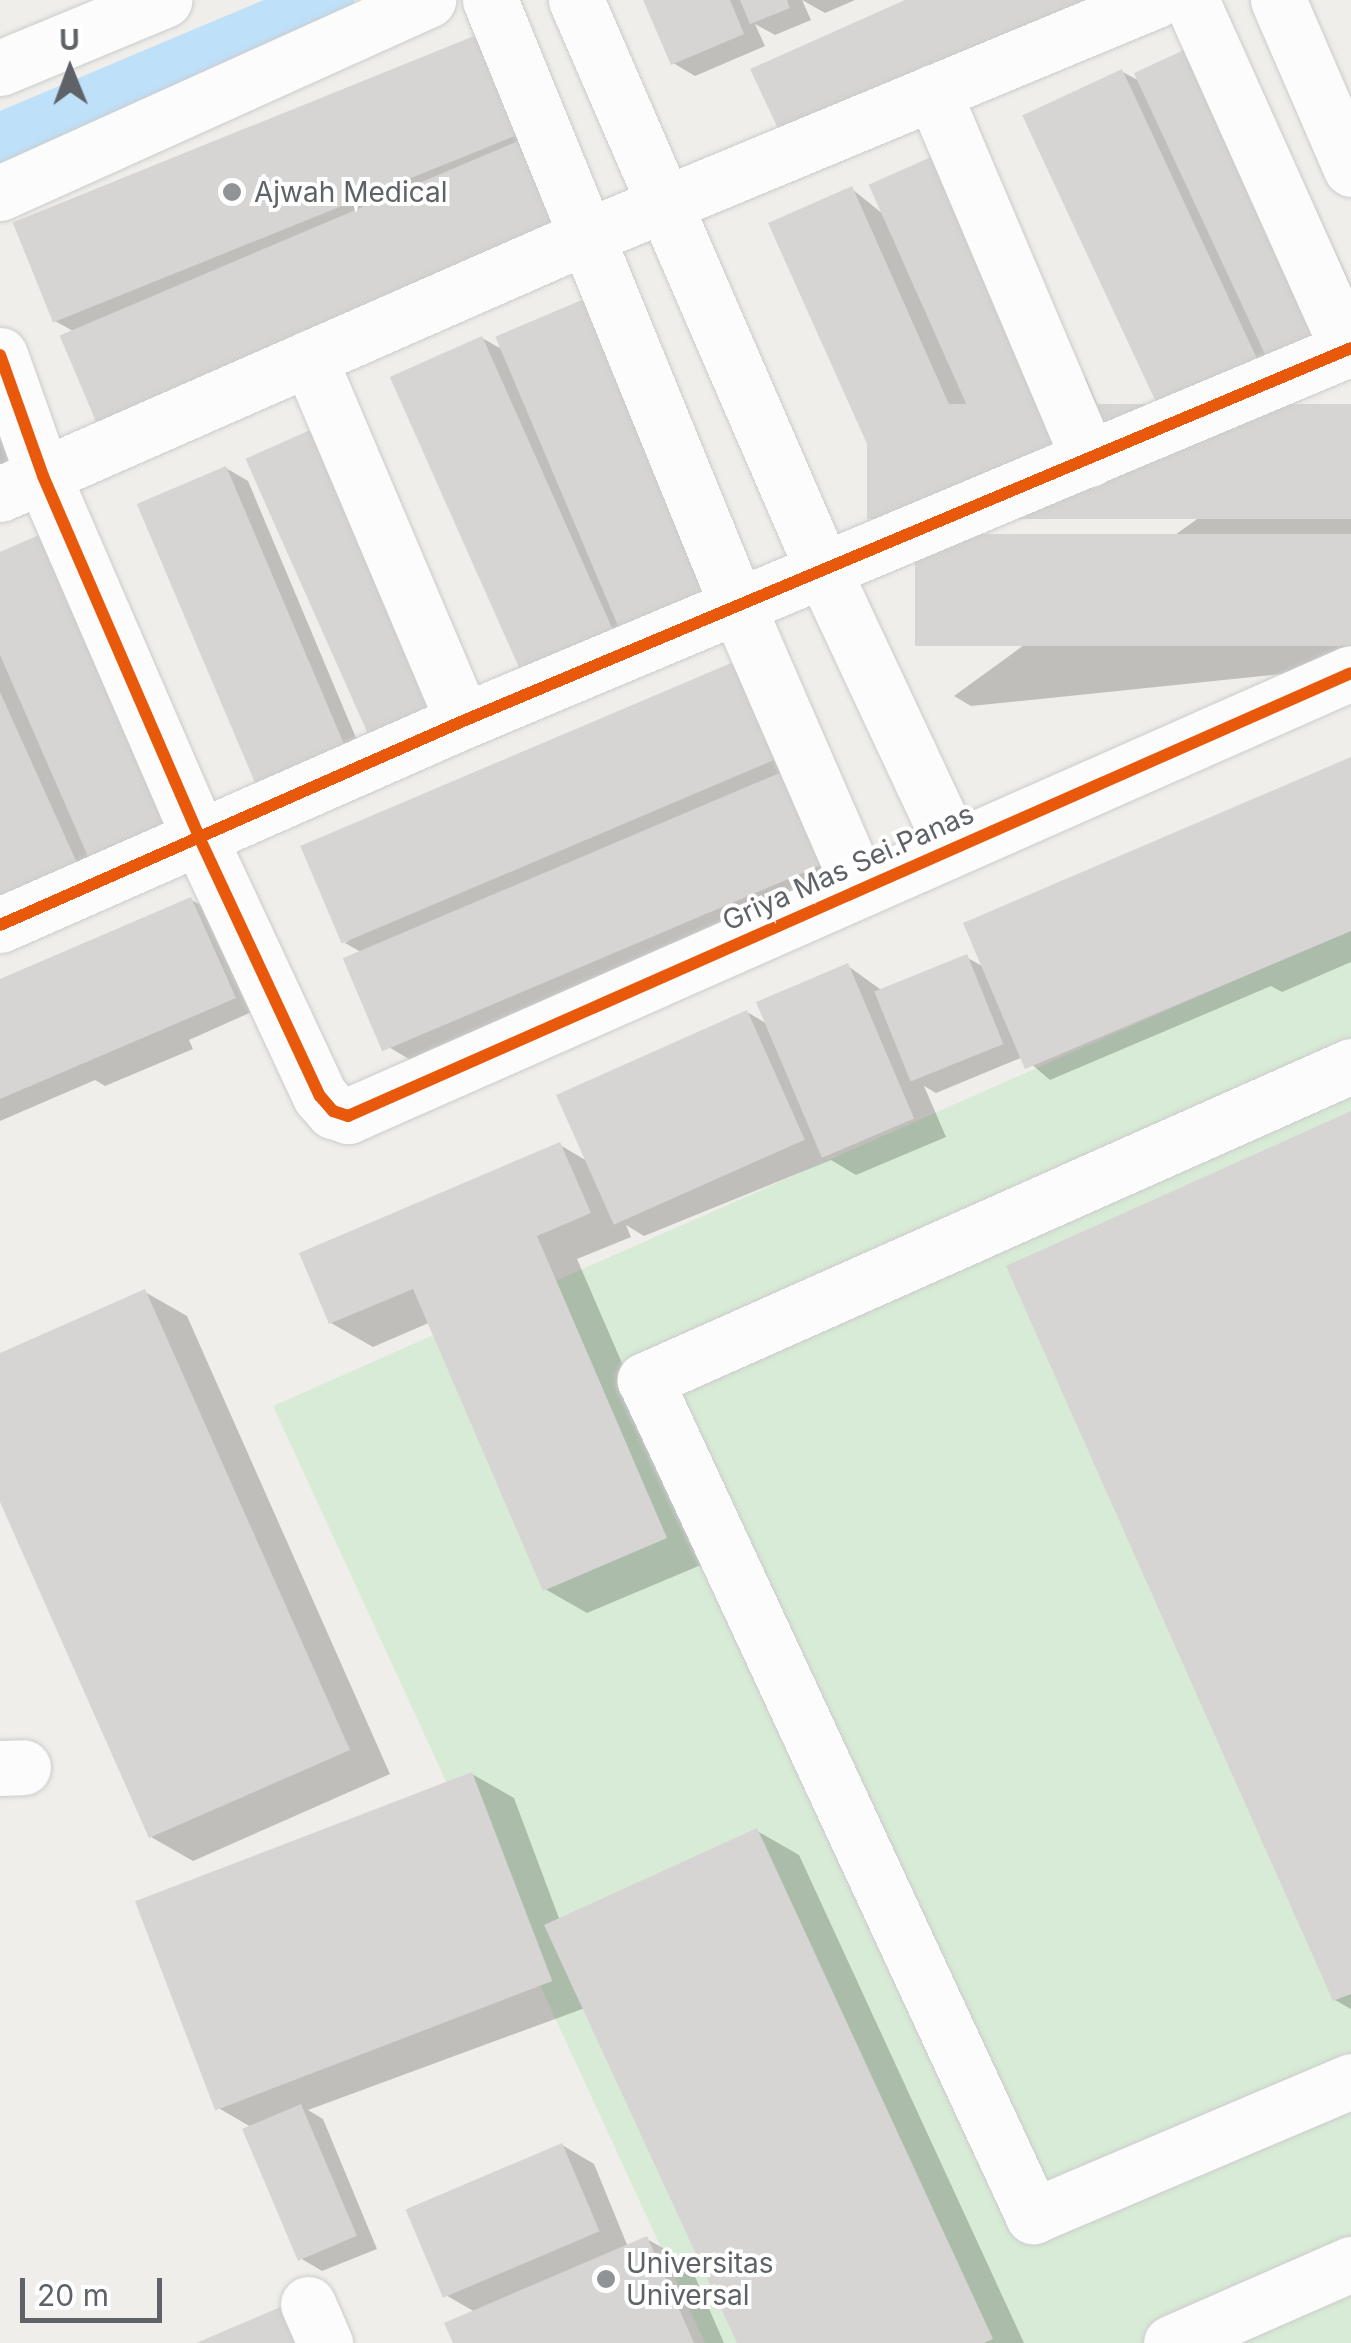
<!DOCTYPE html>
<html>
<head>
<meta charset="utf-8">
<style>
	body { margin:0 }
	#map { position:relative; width:1351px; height:2343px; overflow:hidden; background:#efeeea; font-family:Inter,sans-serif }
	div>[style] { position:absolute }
	.green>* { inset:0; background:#d8ebd6 }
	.shadow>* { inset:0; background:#0003 }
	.canal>* { height:50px; margin:-25px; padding:0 25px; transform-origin:25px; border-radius:25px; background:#bfe0f9 }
	.building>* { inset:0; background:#d6d5d3; transform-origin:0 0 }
	.roads { filter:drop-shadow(0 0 2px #cbcccc) drop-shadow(0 0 2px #cbcccc) }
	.minor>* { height:55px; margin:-27.5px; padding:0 27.5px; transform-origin:27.5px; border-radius:27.5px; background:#fdfcfc }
	.cycleway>* { height:12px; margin:-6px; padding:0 6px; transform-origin:6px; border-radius:6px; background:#e8590c }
	.dots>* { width:28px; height:28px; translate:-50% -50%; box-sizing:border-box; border:5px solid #fff; border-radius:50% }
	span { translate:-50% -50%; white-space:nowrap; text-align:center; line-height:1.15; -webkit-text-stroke:8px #fff; paint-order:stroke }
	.poi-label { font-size:28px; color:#5f6368 }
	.left { translate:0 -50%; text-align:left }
	.street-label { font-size:28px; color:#5f6368 }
	.north { position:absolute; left:20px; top:20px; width:100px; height:100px; -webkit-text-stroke:8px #fff; paint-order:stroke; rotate:359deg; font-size:28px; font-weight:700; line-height:40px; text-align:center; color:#5f6368 }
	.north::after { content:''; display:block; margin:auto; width:35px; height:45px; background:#5f6368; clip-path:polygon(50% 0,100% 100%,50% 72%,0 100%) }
	.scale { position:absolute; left:20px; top:2278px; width:142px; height:45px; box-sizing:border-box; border:5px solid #5f6368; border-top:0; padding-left:12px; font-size:30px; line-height:35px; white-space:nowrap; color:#5f6368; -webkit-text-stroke:8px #fff; paint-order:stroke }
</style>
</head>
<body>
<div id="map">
	<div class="green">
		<i style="clip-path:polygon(1351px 929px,1351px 2343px,705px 2343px,273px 1406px)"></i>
	</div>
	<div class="shadow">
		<i style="clip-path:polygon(646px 0,802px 0,811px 20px,775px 35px,755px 24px,765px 46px,695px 76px,673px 63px)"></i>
		<i style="clip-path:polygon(802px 0,855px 0,825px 13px)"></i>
		<i style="clip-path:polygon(478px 37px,550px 152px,73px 331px,55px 321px)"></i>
		<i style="clip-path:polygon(1242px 48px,1351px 286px,1351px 351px,1191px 439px,1121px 71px,1141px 82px)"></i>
		<i style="clip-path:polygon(852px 189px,1086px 378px,1129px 478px,1041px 517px,1006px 497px,911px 470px,900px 475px,878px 462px)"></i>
		<i style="clip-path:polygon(482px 338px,505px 351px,755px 611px,547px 692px)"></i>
		<i style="clip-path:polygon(0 389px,44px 478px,0 496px)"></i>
		<i style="clip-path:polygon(1351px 407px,1351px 667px,971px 706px,954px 696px)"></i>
		<i style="clip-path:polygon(226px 468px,248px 481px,375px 783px,287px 819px)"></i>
		<i style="clip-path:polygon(0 554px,199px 843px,0 925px)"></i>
		<i style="clip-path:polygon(743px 661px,863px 869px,414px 1062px,382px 1043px,361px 952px,345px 943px)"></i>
		<i style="clip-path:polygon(1351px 760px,1351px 962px,1282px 992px,1271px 986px,1050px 1080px,1023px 1057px,936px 1093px,924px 1086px,946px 1137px,856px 1175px,831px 1160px,644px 1236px,626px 1225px,631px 1237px,577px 1259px,708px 1562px,587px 1613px,545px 1589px,431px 1322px,373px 1347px,331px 1323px,560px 1145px,587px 1161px,747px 1012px,769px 1025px,848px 966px,884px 992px,966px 957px,984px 967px)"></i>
		<i style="clip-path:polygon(191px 900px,214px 912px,256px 1010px,189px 1040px,193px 1049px,105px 1086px,95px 1080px,0 1121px,0 982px)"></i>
		<i style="clip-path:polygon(1351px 1114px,1351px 2009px,1335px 2000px)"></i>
		<i style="clip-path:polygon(145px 1292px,187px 1316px,390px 1774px,193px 1861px,151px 1837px,0 1496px,0 1356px)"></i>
		<i style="clip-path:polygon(472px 1774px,514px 1798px,560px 1921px,757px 1831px,799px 1855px,1024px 2343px,740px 2343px,585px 2008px,308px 2110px,323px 2119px,377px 2249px,322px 2271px,300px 2258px,251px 2127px,215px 2106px)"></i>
		<i style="clip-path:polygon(562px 2145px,594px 2164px,628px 2247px,647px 2239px,689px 2263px,724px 2343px,456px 2343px,475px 2312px,444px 2294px)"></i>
	</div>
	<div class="canal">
		<i style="left:0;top:138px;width:357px;rotate:-22.8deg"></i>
	</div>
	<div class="building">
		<i style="clip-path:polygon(643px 0,730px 0,744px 34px,671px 65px)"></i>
		<i style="clip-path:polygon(740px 0,787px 0,790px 8px,750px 24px)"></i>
		<i style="clip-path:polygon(905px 0,1128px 0,789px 152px,750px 69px)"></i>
		<i style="left:1220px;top:33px;width:314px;height:95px;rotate:65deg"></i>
		<i style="left:479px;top:34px;width:108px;height:503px;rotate:68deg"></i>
		<i style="left:1122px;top:69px;width:344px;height:110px;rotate:65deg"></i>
		<i style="left:518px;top:141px;width:109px;height:498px;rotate:67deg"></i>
		<i style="left:960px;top:144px;width:345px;height:100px;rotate:66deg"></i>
		<i style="clip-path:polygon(852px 186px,992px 501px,933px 527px,900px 453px,876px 464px,768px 223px)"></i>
		<i style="left:603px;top:291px;width:334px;height:117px;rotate:67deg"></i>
		<i style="left:482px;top:336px;width:334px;height:101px;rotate:66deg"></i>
		<i style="left:1351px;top:404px;width:115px;height:484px;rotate:90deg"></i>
		<i style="left:335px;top:419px;width:327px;height:98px;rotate:66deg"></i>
		<i style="left:226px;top:466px;width:330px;height:97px;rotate:67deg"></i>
		<i style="clip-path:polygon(48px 531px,178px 830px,93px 868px,0 655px,0 552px)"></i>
		<i style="left:1351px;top:534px;width:112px;height:436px;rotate:90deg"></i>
		<i style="left:743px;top:658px;width:106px;height:481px;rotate:67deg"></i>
		<i style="clip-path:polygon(0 692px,86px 883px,0 921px)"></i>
		<i style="clip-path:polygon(1351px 757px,1351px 931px,1025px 1069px,963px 923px)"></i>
		<i style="left:803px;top:763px;width:101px;height:500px;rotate:67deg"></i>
		<i style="clip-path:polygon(191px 897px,236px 998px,0 1099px,0 979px)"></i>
		<i style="left:967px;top:954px;width:97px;height:100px;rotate:68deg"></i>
		<i style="left:848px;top:963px;width:169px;height:100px;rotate:67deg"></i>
		<i style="left:747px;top:1010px;width:142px;height:209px;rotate:66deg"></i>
		<i style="clip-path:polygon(1351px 1111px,1351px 1994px,1333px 2001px,1006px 1266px)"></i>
		<i style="clip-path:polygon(560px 1142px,591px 1213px,537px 1236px,667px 1538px,543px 1591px,413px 1289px,329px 1324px,299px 1253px)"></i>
		<i style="clip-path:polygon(145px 1289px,350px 1750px,149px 1838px,0 1502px,0 1353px)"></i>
		<i style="left:472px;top:1772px;width:224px;height:361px;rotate:69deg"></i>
		<i style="clip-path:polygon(757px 1828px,993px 2339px,984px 2343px,737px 2343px,544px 1925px)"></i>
		<i style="left:301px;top:2104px;width:143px;height:64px;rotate:67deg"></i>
		<i style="left:562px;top:2143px;width:96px;height:170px;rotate:67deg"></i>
		<i style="clip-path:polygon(647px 2236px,694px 2343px,453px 2343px,444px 2323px)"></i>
		<i style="clip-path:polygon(290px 2303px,307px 2343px,196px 2343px)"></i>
	</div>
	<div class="roads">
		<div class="minor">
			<i style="left:490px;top:0;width:653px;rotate:67.79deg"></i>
			<i style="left:737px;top:605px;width:309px;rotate:66.5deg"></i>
			<i style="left:576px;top:0;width:621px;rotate:66.57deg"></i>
			<i style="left:823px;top:570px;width:307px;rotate:64.9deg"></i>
			<i style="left:1191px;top:0;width:383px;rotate:65.8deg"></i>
			<i style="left:1278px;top:0;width:184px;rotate:66.6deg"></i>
			<i style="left:0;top:68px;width:178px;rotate:-22.5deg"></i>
			<i style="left:933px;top:92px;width:399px;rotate:67deg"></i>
			<i style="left:0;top:193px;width:470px;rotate:-24.3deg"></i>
			<i style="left:0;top:355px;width:128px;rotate:70.4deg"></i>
			<i style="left:43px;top:476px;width:393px;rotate:66.6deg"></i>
			<i style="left:199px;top:837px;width:286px;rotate:65deg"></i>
			<i style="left:320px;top:1096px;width:20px;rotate:49deg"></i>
			<i style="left:333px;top:1111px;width:16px;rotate:18deg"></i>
			<i style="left:348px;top:1116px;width:1096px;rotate:-23.83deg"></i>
			<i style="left:309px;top:358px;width:394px;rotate:67deg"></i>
			<i style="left:0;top:494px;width:639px;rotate:-23.72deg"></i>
			<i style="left:585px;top:237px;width:618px;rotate:-22.54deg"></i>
			<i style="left:0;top:925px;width:506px;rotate:-23.78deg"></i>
			<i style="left:463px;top:721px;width:963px;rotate:-22.78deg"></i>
			<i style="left:1351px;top:1066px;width:773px;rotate:156.02deg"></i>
			<i style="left:645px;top:1380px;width:922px;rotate:65.1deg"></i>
			<i style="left:1033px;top:2216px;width:345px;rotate:-23deg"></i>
			<i style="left:0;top:1768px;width:23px;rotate:-2deg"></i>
			<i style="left:308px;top:2304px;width:43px;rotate:66.4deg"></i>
			<i style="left:1171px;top:2343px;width:197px;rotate:-23.7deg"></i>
		</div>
	</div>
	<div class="cycleway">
		<i style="left:0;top:355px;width:128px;rotate:70.4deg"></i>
		<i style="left:43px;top:476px;width:393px;rotate:66.6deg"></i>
		<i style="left:199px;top:837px;width:286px;rotate:65deg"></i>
		<i style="left:320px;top:1096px;width:20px;rotate:49deg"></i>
		<i style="left:333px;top:1111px;width:16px;rotate:18deg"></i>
		<i style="left:348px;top:1116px;width:1096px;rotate:-23.83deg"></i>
		<i style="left:0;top:925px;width:506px;rotate:-23.78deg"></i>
		<i style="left:463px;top:721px;width:963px;rotate:-22.78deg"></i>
	</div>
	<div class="dots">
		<i style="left:232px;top:192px;background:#919496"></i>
		<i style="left:606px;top:2279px;background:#919496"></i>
	</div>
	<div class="poi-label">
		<span class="left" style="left:254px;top:192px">Ajwah Medical</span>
		<span class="left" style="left:626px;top:2279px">Universitas<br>Universal</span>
	</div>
	<div class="street-label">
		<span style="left:848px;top:867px;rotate:-24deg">Griya Mas Sei.Panas</span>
	</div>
	<div class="north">U</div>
	<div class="scale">20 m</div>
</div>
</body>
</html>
